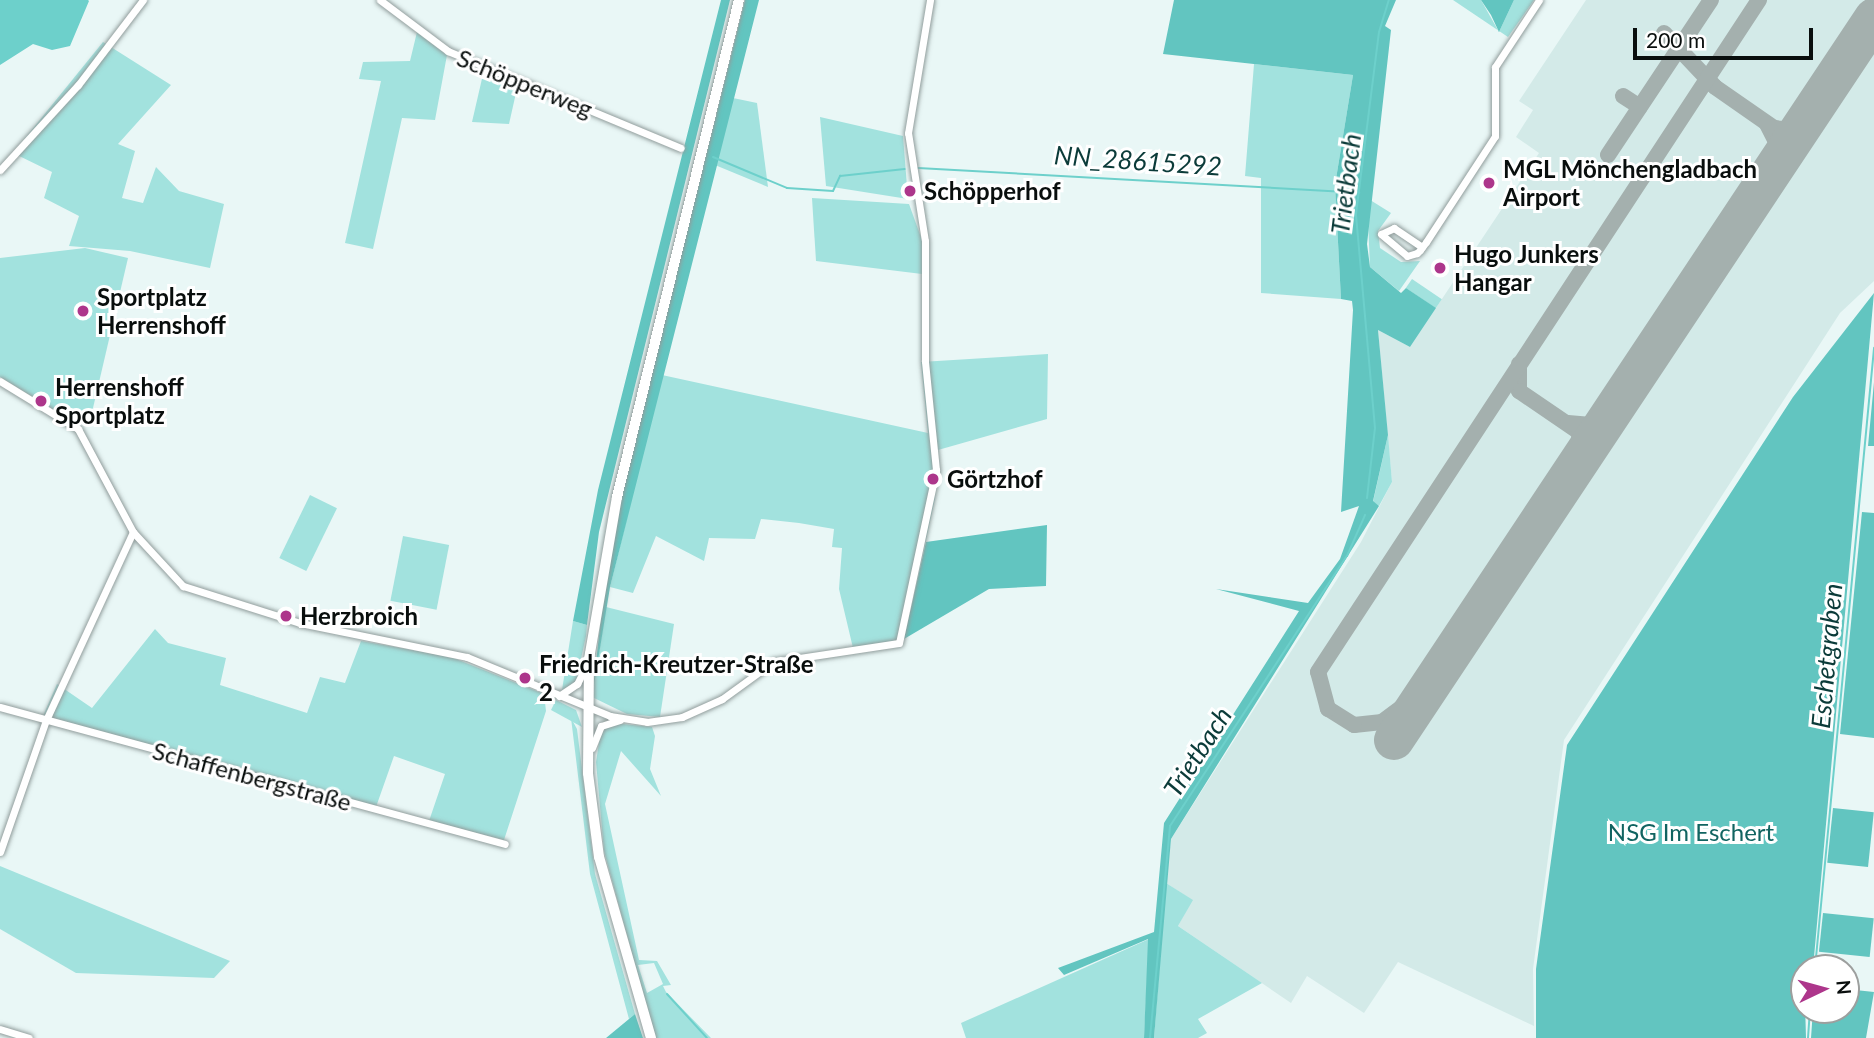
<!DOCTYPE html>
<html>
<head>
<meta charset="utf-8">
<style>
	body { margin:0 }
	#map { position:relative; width:1874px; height:1038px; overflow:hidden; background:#e9f7f6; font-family:Lato,sans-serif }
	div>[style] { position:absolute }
	.built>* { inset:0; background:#d3eae8 }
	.green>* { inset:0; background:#a2e2de; transform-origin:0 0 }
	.forest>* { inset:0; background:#62c5c0; transform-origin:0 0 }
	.water>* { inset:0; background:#6dd0cb }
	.stream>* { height:2px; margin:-1px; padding:0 1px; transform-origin:1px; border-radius:1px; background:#6dd0cb }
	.taxiway>* { height:16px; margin:-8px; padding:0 8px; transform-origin:8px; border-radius:8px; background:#a4b0ae }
	.runway>* { height:40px; margin:-20px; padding:0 20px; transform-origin:20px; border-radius:20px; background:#a4b0ae }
	.roads { filter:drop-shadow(0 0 2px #919d9c) drop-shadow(0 0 2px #919d9c) }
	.street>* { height:7px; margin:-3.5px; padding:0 3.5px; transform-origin:3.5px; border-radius:3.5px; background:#fff }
	.secondary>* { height:10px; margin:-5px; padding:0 5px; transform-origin:5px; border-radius:5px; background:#fff }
	.dots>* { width:19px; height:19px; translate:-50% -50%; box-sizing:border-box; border:4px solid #fff; border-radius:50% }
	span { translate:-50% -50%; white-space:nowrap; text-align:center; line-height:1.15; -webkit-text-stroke:6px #fff; paint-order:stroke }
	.street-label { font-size:24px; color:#090e0d }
	.poi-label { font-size:24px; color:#090e0d; font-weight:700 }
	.left { translate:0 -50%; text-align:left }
	.park-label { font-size:24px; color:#116461 }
	.water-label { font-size:26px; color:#0b3b39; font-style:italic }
	.north { position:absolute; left:1790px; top:954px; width:70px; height:70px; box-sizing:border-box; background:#fff; border:2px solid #9d9f9e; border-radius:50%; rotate:85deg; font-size:19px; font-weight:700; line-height:28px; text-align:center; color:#090e0d }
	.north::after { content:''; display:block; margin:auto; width:24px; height:32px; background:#ad368b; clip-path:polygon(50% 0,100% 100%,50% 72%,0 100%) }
	.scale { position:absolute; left:1633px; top:28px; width:180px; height:32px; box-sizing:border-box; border:4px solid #090e0d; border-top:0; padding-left:9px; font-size:21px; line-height:24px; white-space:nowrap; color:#090e0d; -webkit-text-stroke:5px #fff; paint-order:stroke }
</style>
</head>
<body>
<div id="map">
	<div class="built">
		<i style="clip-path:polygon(1586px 0,1874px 0,1874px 281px,1840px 313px,1564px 740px,1533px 969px,1534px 1026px,1398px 962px,1364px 1013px,1307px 976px,1291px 1003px,1178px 926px,1192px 900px,1166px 883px,1171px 839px,1361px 542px,1392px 482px,1378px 330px,1410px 347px,1539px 153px,1516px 137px,1533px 110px,1519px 101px)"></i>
	</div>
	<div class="green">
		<i style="clip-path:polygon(1453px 0,1481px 0,1499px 32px,1514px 0,1534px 0,1508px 37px)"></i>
		<i style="clip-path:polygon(417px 32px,447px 55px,435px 120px,402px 118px,373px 249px,345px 243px,381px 81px,359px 79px,363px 62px,410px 61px)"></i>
		<i style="clip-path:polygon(103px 42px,171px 85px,118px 144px,135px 151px,122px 198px,143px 203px,156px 167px,179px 191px,224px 204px,210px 268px,130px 251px,69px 246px,79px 216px,44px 198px,52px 172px,13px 153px)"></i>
		<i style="clip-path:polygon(1254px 64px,1353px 75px,1335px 185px,1341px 299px,1261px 293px,1261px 178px,1245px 176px)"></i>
		<i style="clip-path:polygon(484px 70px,518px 84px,509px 124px,472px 122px)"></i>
		<i style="clip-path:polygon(733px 98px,757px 103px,768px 187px,715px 165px)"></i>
		<i style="clip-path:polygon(820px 117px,903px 136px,908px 199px,826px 186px)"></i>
		<i style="clip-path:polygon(812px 198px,909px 204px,922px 240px,922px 274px,816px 261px)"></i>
		<i style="clip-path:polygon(1367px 198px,1391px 213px,1378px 231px,1380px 248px,1401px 262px,1420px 261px,1399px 291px,1370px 267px)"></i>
		<i style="clip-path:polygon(85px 248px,128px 258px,93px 408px,79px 425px,0 377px,0 258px)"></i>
		<i style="left:1412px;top:279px;width:36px;height:11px;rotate:34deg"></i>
		<i style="clip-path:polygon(1048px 354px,1047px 419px,938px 450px,935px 499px,904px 639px,853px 648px,839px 589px,842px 548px,832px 547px,834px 529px,799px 523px,761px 519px,755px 539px,709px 538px,704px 561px,656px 536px,633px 593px,610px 587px,662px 375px,928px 433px,921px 362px)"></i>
		<i style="clip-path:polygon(1388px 435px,1392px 482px,1379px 506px,1373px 502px)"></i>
		<i style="left:310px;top:495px;width:30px;height:70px;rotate:26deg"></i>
		<i style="left:403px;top:536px;width:47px;height:66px;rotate:11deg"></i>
		<i style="clip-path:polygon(606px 607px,674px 624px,660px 717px,627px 714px,592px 697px)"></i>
		<i style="clip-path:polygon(573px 621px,587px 625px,586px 636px,576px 682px,562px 690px)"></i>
		<i style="clip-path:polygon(155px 629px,168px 643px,226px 658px,220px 685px,307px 713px,320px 677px,345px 683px,361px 641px,451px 657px,544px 694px,546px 711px,504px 840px,429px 821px,445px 774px,394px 756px,376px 807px,43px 716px,57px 684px,92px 708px)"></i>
		<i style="clip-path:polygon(556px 700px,576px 710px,582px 727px,551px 710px)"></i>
		<i style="clip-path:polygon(571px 718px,577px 729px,595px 874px,635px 1014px,629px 1019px,590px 874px)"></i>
		<i style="clip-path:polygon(evenodd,613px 723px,652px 727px,655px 736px,650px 769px,661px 796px,621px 751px,605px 804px,639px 960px,657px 961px,671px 985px,663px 986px,666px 992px,711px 1038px,655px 1038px,604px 851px,596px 762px,601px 730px,613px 723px,654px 963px,663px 984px,647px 993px,638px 965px,654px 963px)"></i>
		<i style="clip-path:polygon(0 866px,230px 961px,214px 978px,76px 973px,0 929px)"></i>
		<i style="clip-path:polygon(1166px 883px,1193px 900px,1178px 926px,1262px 983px,1198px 1019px,1207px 1033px,1198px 1038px,1154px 1038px)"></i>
		<i style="clip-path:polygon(1149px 939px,1144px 1038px,966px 1038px,961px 1023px)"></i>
	</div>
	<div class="forest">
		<i style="clip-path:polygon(721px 0,730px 0,599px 532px,587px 625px,573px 621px,598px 490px)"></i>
		<i style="clip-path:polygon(745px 0,759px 0,610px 587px,592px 697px,610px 539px)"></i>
		<i style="clip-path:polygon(1174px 0,1396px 0,1385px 26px,1391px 30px,1367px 244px,1370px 267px,1401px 293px,1406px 288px,1436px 308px,1410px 347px,1378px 330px,1388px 435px,1373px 501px,1379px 506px,1171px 839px,1154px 1038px,1144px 1038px,1148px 939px,1064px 975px,1058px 968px,1154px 932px,1164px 823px,1299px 611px,1216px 589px,1308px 603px,1340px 559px,1359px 506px,1341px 512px,1353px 310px,1352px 301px,1341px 299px,1335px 185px,1353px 75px,1163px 54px)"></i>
		<i style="clip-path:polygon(1481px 0,1514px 0,1499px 32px,1491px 15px)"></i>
		<i style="clip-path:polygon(1874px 293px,1813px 968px,1804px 968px,1806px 1038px,1536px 1038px,1536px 969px,1567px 745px,1793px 397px)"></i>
		<i style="clip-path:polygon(1874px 382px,1874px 446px,1868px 446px)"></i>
		<i style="clip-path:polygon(1862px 512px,1874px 513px,1874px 738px,1840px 734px)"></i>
		<i style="clip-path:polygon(1047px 525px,1046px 586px,989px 589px,904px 639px,926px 542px)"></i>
		<i style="left:1833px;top:808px;width:41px;height:55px;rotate:6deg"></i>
		<i style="left:1823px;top:913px;width:51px;height:39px;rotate:6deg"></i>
		<i style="clip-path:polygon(1846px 989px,1874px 992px,1866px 1038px,1811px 1038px,1813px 1010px,1846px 1010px)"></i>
		<i style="clip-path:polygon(635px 1014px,643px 1038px,606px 1038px,629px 1019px)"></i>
	</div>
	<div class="water">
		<i style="clip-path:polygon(0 0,88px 0,89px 1px,70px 46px,52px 50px,33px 44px,0 65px)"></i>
	</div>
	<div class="stream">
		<i style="left:713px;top:157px;width:80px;rotate:22.7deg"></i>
		<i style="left:787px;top:188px;width:46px;rotate:3.7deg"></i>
		<i style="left:833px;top:191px;width:17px;rotate:-65deg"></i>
		<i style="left:840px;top:176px;width:65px;rotate:-6.1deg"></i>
		<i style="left:918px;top:168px;width:442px;rotate:3.2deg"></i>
		<i style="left:1367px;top:498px;width:70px;rotate:-83.5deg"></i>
		<i style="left:1375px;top:428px;width:215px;rotate:-95.1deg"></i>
		<i style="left:1356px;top:214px;width:183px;rotate:-82.8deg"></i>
		<i style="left:1379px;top:32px;width:34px;rotate:-73deg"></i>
		<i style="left:1815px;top:968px;width:623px;rotate:-84.56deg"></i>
		<i style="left:667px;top:994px;width:59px;rotate:47.7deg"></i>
		<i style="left:1150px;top:1038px;width:213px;rotate:-84.6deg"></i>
		<i style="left:1170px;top:826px;width:323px;rotate:-56.8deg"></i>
		<i style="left:1347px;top:556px;width:45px;rotate:-66.3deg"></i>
		<i style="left:1808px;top:1038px;width:28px;rotate:-86deg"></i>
	</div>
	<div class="taxiway">
		<i style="left:1664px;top:33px;width:74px;rotate:46.6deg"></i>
		<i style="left:1715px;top:87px;width:72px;rotate:34.8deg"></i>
		<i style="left:1774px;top:128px;width:18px;rotate:6deg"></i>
		<i style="left:1792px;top:130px;width:15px;rotate:-32deg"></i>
		<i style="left:1623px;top:96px;width:20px;rotate:33deg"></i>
		<i style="left:1767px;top:124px;width:25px;rotate:63deg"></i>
		<i style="left:1778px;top:146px;width:29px;rotate:106deg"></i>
		<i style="left:1608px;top:155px;width:186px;rotate:-56.4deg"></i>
		<i style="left:1519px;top:364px;width:27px;rotate:90deg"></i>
		<i style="left:1519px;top:391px;width:73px;rotate:34.3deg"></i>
		<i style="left:1579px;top:432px;width:28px;rotate:88deg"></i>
		<i style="left:1568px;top:423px;width:23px;rotate:5deg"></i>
		<i style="left:1591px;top:425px;width:29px;rotate:-35deg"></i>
		<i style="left:1429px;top:687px;width:59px;rotate:143.3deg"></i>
		<i style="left:1382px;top:722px;width:28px;rotate:174deg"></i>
		<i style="left:1354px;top:725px;width:31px;rotate:-148deg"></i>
		<i style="left:1328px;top:709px;width:38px;rotate:-105deg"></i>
		<i style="left:1318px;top:672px;width:804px;rotate:-56.73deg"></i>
	</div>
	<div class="runway">
		<i style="left:1394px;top:740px;width:867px;rotate:-56.38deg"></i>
	</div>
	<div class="roads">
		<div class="street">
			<i style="left:380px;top:0;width:85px;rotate:36.9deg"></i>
			<i style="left:448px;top:51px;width:252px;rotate:22.6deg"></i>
			<i style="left:0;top:170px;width:115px;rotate:-47.5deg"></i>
			<i style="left:78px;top:85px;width:107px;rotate:-52.6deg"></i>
			<i style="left:1422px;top:247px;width:34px;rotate:-146deg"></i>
			<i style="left:1394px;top:228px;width:14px;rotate:155deg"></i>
			<i style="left:1381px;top:234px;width:34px;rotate:40deg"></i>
			<i style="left:1407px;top:256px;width:10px;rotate:-17deg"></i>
			<i style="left:1417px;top:253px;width:4px;rotate:-45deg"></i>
			<i style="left:1420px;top:250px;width:10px;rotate:-53deg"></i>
			<i style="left:1426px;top:242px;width:126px;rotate:-56.9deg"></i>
			<i style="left:1495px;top:136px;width:69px;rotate:-90deg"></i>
			<i style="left:1495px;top:67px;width:80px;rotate:-56.7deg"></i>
			<i style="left:0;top:381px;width:92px;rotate:31.6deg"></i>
			<i style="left:78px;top:429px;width:117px;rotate:61.9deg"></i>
			<i style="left:133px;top:532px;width:74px;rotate:47.2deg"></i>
			<i style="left:183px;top:586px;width:123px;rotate:17.5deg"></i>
			<i style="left:300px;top:623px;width:170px;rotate:11.5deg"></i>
			<i style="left:467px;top:657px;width:155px;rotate:22.4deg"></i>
			<i style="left:610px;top:716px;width:37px;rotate:9deg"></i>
			<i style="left:647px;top:722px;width:35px;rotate:-8deg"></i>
			<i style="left:682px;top:717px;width:44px;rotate:-24.2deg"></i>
			<i style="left:722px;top:699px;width:63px;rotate:-36deg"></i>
			<i style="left:773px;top:662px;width:127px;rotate:-8.6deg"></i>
			<i style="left:899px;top:643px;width:177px;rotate:-77.9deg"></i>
			<i style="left:936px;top:470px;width:110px;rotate:-95.8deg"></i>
			<i style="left:925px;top:361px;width:120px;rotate:-90deg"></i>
			<i style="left:925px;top:241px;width:109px;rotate:-98.9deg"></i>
			<i style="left:908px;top:133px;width:135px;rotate:-80.6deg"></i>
			<i style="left:559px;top:696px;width:22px;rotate:-34deg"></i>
			<i style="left:577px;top:684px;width:22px;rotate:-63deg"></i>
			<i style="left:0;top:707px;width:523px;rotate:15.18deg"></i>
			<i style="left:592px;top:748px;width:24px;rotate:-68deg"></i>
			<i style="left:601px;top:726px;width:20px;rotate:-18deg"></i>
			<i style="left:0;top:852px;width:140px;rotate:-70.8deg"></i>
			<i style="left:46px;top:720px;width:207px;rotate:-65.2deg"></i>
			<i style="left:0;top:1029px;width:30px;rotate:17deg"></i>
		</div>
		<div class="secondary">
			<i style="left:651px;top:1038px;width:188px;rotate:-106deg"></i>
			<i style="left:599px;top:857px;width:85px;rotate:-97.5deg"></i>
			<i style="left:588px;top:773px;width:114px;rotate:-89.5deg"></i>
			<i style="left:589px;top:659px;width:164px;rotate:-80.2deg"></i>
			<i style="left:617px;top:497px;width:512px;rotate:-76.21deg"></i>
		</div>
	</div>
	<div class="dots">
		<i style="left:1489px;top:183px;background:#ad368b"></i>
		<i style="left:910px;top:191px;background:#ad368b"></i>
		<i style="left:1440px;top:268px;background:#ad368b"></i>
		<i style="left:83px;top:311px;background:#ad368b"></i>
		<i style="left:41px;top:401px;background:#ad368b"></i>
		<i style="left:933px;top:479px;background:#ad368b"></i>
		<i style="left:286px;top:616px;background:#ad368b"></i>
		<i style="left:525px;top:678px;background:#ad368b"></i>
	</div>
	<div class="street-label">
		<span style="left:525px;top:83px;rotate:22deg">Schöpperweg</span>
		<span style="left:252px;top:776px;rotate:15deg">Schaffenbergstraße</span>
	</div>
	<div class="poi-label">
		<span class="left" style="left:1503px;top:183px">MGL Mönchengladbach<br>Airport</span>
		<span class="left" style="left:924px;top:191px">Schöpperhof</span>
		<span class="left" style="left:1454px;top:268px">Hugo Junkers<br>Hangar</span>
		<span class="left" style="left:97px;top:311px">Sportplatz<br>Herrenshoff</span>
		<span class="left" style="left:55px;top:401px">Herrenshoff<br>Sportplatz</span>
		<span class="left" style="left:947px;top:479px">Görtzhof</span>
		<span class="left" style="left:300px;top:616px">Herzbroich</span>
		<span class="left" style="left:539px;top:678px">Friedrich-Kreutzer-Straße<br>2</span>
	</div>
	<div class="park-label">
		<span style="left:1691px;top:832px">NSG Im Eschert</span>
	</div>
	<div class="water-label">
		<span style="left:1138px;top:161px;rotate:4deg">NN_28615292</span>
		<span style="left:1346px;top:184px;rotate:-83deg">Trietbach</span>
		<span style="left:1827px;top:656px;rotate:-85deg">Eschetgraben</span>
		<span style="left:1198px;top:752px;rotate:-57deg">Trietbach</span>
	</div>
	<div class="north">N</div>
	<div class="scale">200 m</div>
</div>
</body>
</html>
